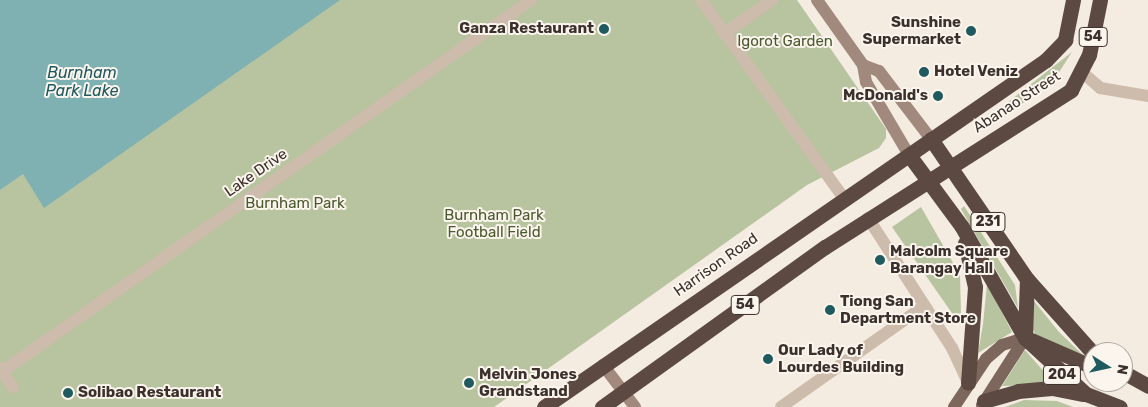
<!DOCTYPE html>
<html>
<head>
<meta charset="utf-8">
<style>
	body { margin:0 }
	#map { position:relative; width:1148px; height:407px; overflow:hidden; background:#f4ebe1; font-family:Rubik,sans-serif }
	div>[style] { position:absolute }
	.green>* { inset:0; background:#b8c4a0 }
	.water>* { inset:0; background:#7fb0b2 }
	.street>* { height:12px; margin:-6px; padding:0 6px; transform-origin:6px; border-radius:6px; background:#cdbbac }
	.secondary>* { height:12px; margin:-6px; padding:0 6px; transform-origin:6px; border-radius:6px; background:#a18a7d }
	.primary>* { height:12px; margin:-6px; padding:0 6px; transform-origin:6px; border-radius:6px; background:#7d675c }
	.highway>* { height:15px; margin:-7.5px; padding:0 7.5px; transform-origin:7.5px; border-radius:7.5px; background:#5c4a42 }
	.dots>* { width:14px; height:14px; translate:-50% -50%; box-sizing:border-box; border:2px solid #fbf5ee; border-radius:50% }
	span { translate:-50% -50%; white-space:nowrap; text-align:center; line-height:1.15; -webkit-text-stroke:4px #fbf5ee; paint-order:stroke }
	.shield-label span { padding:1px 4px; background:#fbf5ee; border:1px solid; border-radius:4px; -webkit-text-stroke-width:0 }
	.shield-label { font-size:14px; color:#3b302b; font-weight:700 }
	.poi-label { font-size:15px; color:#3b302b; font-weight:700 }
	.right { translate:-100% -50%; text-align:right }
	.left { translate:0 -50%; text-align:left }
	.park-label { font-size:15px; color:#4a5a2e }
	.street-label { font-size:15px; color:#3b302b }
	.water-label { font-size:16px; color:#1f5a5e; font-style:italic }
	.north { position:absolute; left:1083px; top:342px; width:50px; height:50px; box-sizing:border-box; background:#fbf5ee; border:1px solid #aea6a0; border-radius:50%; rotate:100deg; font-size:14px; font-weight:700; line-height:20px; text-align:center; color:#3b302b }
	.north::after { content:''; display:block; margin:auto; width:18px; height:22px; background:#1f5a5e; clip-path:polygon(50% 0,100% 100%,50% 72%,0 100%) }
</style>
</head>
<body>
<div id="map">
	<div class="green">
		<i style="clip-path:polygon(0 0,797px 0,886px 129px,886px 138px,879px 148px,807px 185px,494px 407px,0 407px)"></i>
		<i style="clip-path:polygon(1072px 52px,1054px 80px,1000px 120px,994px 113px)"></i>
		<i style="clip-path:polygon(964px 206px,1015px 285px,1018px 308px,961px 209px)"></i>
		<i style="clip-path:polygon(921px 207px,960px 275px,961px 314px,954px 316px,892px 227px)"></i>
		<i style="clip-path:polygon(987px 284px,1012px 332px,978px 353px,983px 324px)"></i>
		<i style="clip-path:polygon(1034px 301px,1059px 332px,1083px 355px,1037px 337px,1032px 328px)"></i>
		<i style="clip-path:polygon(1025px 350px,1046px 374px,1061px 384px,1002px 386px)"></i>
		<i style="clip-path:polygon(1024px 400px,1057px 401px,1073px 407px,1005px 407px)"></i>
	</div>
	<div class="water">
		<i style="clip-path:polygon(0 0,340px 0,44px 208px,23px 174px,0 190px)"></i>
	</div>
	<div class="street">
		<i style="left:701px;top:0;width:244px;rotate:54.2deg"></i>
		<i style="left:724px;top:34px;width:59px;rotate:-35.3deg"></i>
		<i style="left:1083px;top:73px;width:23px;rotate:41deg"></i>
		<i style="left:1100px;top:88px;width:49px;rotate:9.5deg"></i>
		<i style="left:868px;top:218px;width:155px;rotate:57.1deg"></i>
		<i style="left:952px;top:348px;width:38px;rotate:65deg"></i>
		<i style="left:0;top:368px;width:23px;rotate:56deg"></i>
		<i style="left:0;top:373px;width:649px;rotate:-35.09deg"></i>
		<i style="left:781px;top:407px;width:175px;rotate:-35.2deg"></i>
	</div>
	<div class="secondary">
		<i style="left:817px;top:0;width:80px;rotate:54.7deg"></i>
		<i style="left:863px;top:65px;width:17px;rotate:80deg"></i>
		<i style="left:866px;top:82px;width:85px;rotate:59.5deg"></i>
		<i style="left:863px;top:65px;width:17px;rotate:21deg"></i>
		<i style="left:879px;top:71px;width:86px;rotate:52.6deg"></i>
		<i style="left:603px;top:365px;width:53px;rotate:52.7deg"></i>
	</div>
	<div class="primary">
		<i style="left:982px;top:405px;width:80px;rotate:-57.3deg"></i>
		<i style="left:954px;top:407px;width:58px;rotate:-56.3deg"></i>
		<i style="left:986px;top:359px;width:21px;rotate:-41deg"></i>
		<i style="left:1002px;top:345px;width:24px;rotate:-17deg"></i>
	</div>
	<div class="highway">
		<i style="left:931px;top:139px;width:170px;rotate:55.6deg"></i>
		<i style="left:1027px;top:279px;width:99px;rotate:48.3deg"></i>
		<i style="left:909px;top:155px;width:89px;rotate:53.6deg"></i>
		<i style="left:962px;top:227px;width:128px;rotate:60.4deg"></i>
		<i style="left:1025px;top:338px;width:83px;rotate:42.6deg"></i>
		<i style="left:1086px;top:394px;width:36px;rotate:21deg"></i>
		<i style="left:965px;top:243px;width:45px;rotate:77.2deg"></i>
		<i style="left:975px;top:287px;width:96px;rotate:94.2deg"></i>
		<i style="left:1025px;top:338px;width:59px;rotate:-88.1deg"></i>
		<i style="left:1029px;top:339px;width:70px;rotate:23.6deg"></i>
		<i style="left:1123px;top:372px;width:29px;rotate:29deg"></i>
		<i style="left:984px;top:401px;width:35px;rotate:-16deg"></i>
		<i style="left:1018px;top:391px;width:34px;rotate:-5deg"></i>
		<i style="left:1052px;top:388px;width:32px;rotate:11deg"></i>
		<i style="left:544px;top:407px;width:610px;rotate:-34.65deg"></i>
		<i style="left:1046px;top:60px;width:28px;rotate:-46deg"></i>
		<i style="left:1065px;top:40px;width:41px;rotate:-78.7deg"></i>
		<i style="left:602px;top:407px;width:274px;rotate:-35.7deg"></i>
		<i style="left:825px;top:247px;width:292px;rotate:-32.5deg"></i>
		<i style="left:1071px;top:90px;width:39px;rotate:-63deg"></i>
		<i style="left:1089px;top:55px;width:56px;rotate:-78.7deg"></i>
	</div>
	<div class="dots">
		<i style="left:604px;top:29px;background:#1f5a5e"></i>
		<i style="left:971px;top:31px;background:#1f5a5e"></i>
		<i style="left:924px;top:72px;background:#1f5a5e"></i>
		<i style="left:938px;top:96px;background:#1f5a5e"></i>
		<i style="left:880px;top:260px;background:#1f5a5e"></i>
		<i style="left:830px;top:310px;background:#1f5a5e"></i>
		<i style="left:768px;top:359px;background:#1f5a5e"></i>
		<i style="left:469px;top:383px;background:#1f5a5e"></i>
		<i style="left:68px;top:393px;background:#1f5a5e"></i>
	</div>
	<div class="shield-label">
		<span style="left:1093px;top:37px">54</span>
		<span style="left:988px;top:222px">231</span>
		<span style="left:745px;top:305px">54</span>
		<span style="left:1062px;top:375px">204</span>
	</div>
	<div class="poi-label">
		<span class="right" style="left:961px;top:31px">Sunshine<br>Supermarket</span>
		<span class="right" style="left:594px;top:29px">Ganza Restaurant</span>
		<span class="left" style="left:934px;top:72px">Hotel Veniz</span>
		<span class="right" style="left:928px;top:96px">McDonald's</span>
		<span class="left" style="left:890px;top:260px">Malcolm Square<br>Barangay Hall</span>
		<span class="left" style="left:840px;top:310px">Tiong San<br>Department Store</span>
		<span class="left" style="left:778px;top:359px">Our Lady of<br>Lourdes Building</span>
		<span class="left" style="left:479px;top:383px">Melvin Jones<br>Grandstand</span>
		<span class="left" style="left:78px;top:393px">Solibao Restaurant</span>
	</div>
	<div class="park-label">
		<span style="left:785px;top:42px">Igorot Garden</span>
		<span style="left:295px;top:204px">Burnham Park</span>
		<span style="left:494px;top:224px">Burnham Park<br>Football Field</span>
	</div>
	<div class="street-label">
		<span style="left:1017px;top:102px;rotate:-33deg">Abanao Street</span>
		<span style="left:256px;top:173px;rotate:-35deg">Lake Drive</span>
		<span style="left:716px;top:265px;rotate:-35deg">Harrison Road</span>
	</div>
	<div class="water-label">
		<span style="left:82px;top:82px">Burnham<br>Park Lake</span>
	</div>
	<div class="north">N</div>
</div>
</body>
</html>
